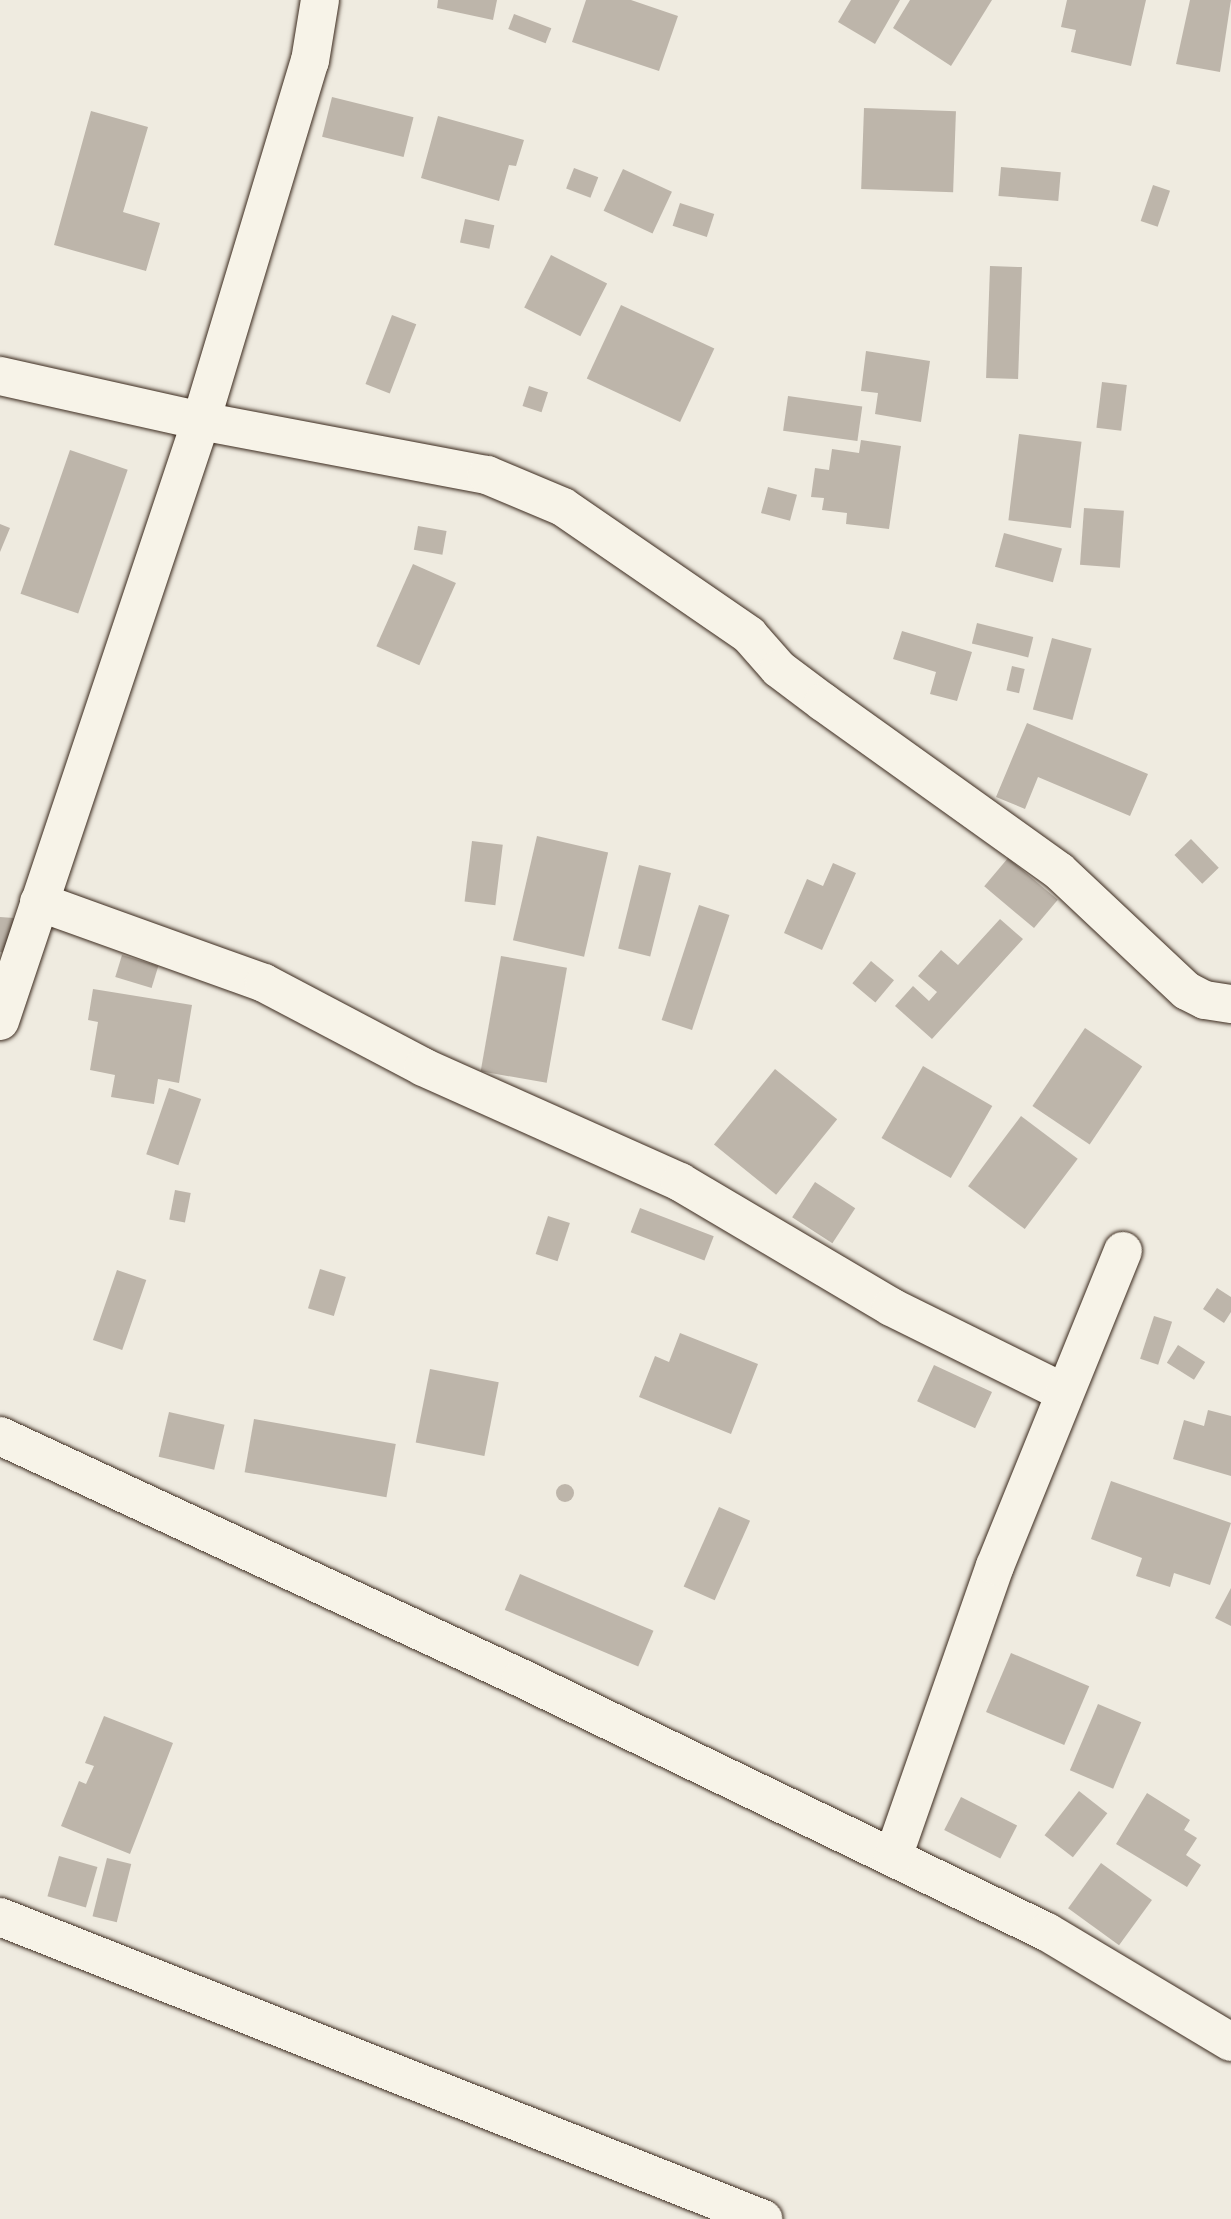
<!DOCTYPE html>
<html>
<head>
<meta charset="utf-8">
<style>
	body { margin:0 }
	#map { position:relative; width:1231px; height:2219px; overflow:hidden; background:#efebe0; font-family:Kalam,sans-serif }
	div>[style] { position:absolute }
	.building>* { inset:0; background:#bdb5aa; transform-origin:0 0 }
	.round { border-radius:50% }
	.roads { filter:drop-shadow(0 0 2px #3b2a1e) drop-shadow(0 0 2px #3b2a1e) }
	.street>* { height:38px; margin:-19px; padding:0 19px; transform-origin:19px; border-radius:19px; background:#f7f3e8 }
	span { translate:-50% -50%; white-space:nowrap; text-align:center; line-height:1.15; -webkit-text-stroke:6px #f7f3e8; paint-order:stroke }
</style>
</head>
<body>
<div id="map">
	<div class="building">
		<i style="clip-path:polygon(438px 0,497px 0,493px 20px,437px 8px)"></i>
		<i style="clip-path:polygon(586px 0,631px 0,678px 16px,659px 71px,572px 42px)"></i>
		<i style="clip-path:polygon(851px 0,900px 0,875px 44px,838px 22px)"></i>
		<i style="clip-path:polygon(910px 0,992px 0,951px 66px,893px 28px)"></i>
		<i style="clip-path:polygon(1067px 0,1146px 0,1131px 66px,1071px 52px,1076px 30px,1061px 27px)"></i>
		<i style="clip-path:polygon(1190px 0,1231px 0,1220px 72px,1176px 64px)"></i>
		<i style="left:514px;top:14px;width:40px;height:16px;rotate:21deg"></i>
		<i style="left:332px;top:97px;width:84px;height:41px;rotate:14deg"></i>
		<i style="left:864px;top:108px;width:92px;height:81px;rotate:2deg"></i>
		<i style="clip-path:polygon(91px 111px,148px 127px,123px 212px,160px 223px,146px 271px,54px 245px)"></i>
		<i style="clip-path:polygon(438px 116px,524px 140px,516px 166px,509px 165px,499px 201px,421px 178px)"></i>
		<i style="left:1001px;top:167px;width:60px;height:29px;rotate:5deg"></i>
		<i style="left:574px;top:168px;width:26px;height:22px;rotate:21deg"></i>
		<i style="left:623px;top:169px;width:54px;height:46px;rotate:25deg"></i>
		<i style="left:1153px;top:185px;width:18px;height:38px;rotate:19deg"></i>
		<i style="left:680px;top:203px;width:36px;height:24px;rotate:18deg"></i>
		<i style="left:465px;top:219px;width:30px;height:24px;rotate:12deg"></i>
		<i style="left:551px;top:255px;width:63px;height:59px;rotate:27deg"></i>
		<i style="left:990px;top:266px;width:32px;height:112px;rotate:2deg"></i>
		<i style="left:621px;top:305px;width:103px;height:81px;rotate:25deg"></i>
		<i style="left:392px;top:315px;width:26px;height:74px;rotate:21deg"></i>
		<i style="clip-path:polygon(866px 351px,930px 361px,921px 422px,875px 414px,878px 393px,861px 391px)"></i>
		<i style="left:1102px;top:382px;width:25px;height:46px;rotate:7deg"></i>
		<i style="left:529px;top:386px;width:20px;height:21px;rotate:18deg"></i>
		<i style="left:788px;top:396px;width:75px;height:35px;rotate:8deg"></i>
		<i style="left:1019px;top:434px;width:63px;height:87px;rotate:7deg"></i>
		<i style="clip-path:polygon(861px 440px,901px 446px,889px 529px,846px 524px,847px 513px,822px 510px,824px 498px,811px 497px,815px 468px,829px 470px,832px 449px,859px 453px)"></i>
		<i style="left:70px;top:450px;width:61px;height:152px;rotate:19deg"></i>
		<i style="left:768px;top:487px;width:30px;height:27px;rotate:15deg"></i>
		<i style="left:1084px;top:508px;width:40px;height:57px;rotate:4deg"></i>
		<i style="clip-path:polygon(0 524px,10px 528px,0 552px)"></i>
		<i style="left:418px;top:526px;width:29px;height:24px;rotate:10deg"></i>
		<i style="left:1004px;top:533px;width:60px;height:35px;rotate:15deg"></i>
		<i style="left:413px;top:564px;width:47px;height:90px;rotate:24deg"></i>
		<i style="left:977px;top:623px;width:58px;height:21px;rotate:14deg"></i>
		<i style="clip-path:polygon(902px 631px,972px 652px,957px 701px,930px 694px,936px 672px,893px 659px)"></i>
		<i style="left:1052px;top:638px;width:41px;height:74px;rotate:15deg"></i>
		<i style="left:1012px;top:666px;width:13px;height:25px;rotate:13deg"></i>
		<i style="clip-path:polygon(1027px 723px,1148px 774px,1130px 816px,1038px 777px,1025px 809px,996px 797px)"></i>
		<i style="left:537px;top:836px;width:73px;height:107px;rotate:13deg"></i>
		<i style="left:1191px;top:839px;width:40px;height:23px;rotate:46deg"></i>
		<i style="left:472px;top:841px;width:31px;height:61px;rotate:7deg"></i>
		<i style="left:1008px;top:858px;width:65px;height:37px;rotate:40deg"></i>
		<i style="clip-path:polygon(833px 863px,856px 873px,822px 950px,784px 933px,807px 879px,823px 886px)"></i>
		<i style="left:639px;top:865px;width:33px;height:86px;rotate:14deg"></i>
		<i style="left:699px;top:905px;width:32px;height:121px;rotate:18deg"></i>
		<i style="clip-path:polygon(0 917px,14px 918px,11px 953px,0 952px)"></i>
		<i style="clip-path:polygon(1000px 919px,1023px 939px,932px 1039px,895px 1006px,913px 986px,929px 1001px,937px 992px,918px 976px,941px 950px,958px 965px)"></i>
		<i style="left:122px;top:955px;width:38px;height:23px;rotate:17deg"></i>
		<i style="left:501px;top:956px;width:67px;height:117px;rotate:10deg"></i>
		<i style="left:871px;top:961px;width:30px;height:29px;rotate:40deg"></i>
		<i style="clip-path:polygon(93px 989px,192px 1005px,179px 1083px,158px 1079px,154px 1104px,111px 1097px,115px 1075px,90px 1070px,98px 1022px,88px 1020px)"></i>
		<i style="left:1085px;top:1028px;width:69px;height:94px;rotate:34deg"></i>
		<i style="left:923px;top:1066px;width:80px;height:83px;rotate:30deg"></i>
		<i style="left:775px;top:1069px;width:80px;height:97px;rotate:39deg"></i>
		<i style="left:169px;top:1088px;width:34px;height:70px;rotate:19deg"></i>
		<i style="left:1021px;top:1116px;width:71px;height:88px;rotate:37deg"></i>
		<i style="left:815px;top:1182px;width:48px;height:42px;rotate:33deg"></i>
		<i style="left:175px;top:1190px;width:16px;height:30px;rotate:11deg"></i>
		<i style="left:640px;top:1208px;width:79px;height:26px;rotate:21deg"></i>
		<i style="left:548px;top:1216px;width:23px;height:40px;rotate:18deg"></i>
		<i style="left:320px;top:1269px;width:27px;height:41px;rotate:17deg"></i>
		<i style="left:117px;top:1270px;width:31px;height:74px;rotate:19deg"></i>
		<i style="clip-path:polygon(1217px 1288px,1231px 1297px,1231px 1312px,1224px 1323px,1203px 1309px)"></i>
		<i style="left:1154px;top:1316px;width:19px;height:45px;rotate:18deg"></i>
		<i style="clip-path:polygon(680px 1333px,758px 1364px,731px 1434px,639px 1397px,655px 1356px,669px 1362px)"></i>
		<i style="left:1178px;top:1345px;width:32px;height:21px;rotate:32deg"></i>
		<i style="left:934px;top:1365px;width:64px;height:40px;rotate:25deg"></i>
		<i style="left:430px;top:1369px;width:70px;height:75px;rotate:11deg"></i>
		<i style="clip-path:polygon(1208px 1410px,1231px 1416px,1231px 1476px,1173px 1459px,1184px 1420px,1204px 1426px)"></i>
		<i style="left:169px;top:1412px;width:57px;height:46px;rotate:13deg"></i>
		<i style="left:254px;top:1419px;width:144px;height:54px;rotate:10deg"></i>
		<i style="clip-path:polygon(1111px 1481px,1231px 1523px,1210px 1585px,1174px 1573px,1170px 1587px,1136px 1576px,1142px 1558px,1091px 1539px)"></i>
		<i class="round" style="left:556px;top:1484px;width:18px;height:18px"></i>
		<i style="left:719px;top:1507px;width:34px;height:87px;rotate:24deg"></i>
		<i style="left:520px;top:1574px;width:145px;height:39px;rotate:23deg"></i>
		<i style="clip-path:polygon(1231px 1588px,1231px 1626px,1215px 1618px)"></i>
		<i style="left:1011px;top:1653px;width:85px;height:64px;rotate:23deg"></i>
		<i style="left:1098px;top:1704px;width:47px;height:72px;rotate:23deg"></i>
		<i style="clip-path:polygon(104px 1716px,173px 1743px,130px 1854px,61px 1826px,79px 1781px,86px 1784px,94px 1766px,85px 1763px)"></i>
		<i style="left:1079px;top:1791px;width:36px;height:56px;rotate:38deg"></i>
		<i style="clip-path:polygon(1147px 1793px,1190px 1820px,1184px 1830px,1197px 1838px,1186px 1855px,1201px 1865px,1187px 1887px,1116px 1844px)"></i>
		<i style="left:961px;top:1797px;width:63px;height:37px;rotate:27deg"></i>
		<i style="left:59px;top:1856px;width:40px;height:42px;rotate:16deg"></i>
		<i style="left:107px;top:1858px;width:25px;height:60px;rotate:14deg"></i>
		<i style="left:1101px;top:1863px;width:63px;height:56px;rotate:36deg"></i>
	</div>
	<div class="roads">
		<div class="street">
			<i style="left:0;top:376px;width:206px;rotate:12.6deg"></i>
			<i style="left:201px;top:421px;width:291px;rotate:10.7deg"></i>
			<i style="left:487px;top:475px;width:82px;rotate:22.8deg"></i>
			<i style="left:563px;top:507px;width:226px;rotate:34.5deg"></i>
			<i style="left:749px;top:635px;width:45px;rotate:48.6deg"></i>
			<i style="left:779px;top:669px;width:55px;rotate:36.9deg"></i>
			<i style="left:823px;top:702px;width:290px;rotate:35.6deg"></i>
			<i style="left:1059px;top:871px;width:175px;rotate:43.2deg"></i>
			<i style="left:1187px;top:991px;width:20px;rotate:27deg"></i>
			<i style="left:1205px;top:1000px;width:26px;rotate:9deg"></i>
			<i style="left:39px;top:902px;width:239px;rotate:19.8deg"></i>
			<i style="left:264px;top:983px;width:180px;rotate:27.8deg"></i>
			<i style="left:423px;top:1067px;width:282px;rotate:24.1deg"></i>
			<i style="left:680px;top:1182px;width:245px;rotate:30.6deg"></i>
			<i style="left:891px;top:1307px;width:192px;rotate:26.3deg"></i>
			<i style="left:0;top:1021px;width:633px;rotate:-71.48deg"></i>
			<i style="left:201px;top:421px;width:376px;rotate:-73.2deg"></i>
			<i style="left:310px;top:61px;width:62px;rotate:-80.7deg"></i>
			<i style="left:0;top:1436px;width:574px;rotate:24.91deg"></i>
			<i style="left:521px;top:1678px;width:584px;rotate:25.78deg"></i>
			<i style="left:1047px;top:1932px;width:214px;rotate:30.9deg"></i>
			<i style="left:893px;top:1857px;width:308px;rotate:-70.7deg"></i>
			<i style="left:995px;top:1566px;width:340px;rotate:-67.9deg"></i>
			<i style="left:0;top:1917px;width:821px;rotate:21.59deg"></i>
		</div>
	</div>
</div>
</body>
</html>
